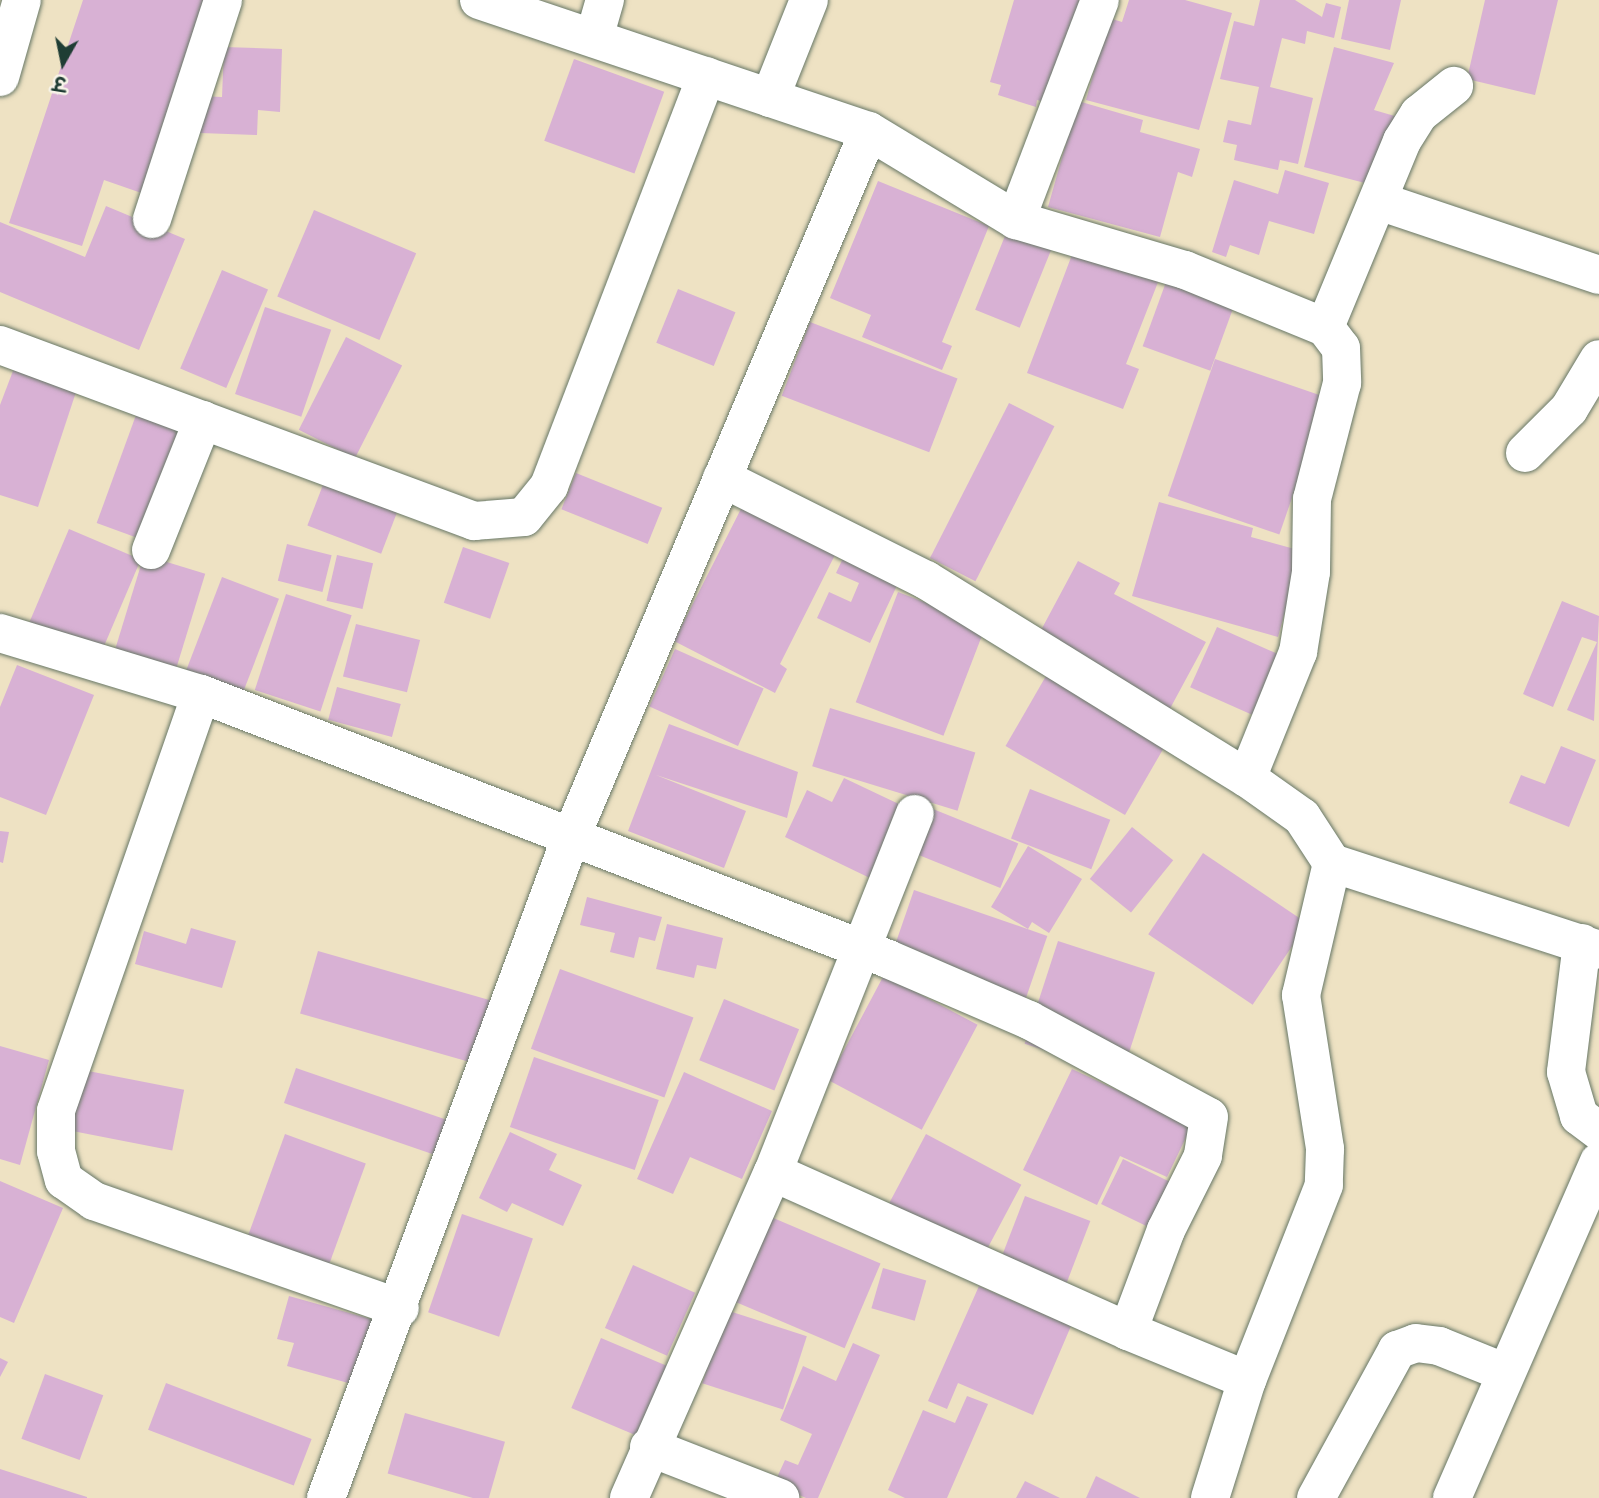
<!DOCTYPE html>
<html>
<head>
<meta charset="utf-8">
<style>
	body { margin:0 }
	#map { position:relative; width:1599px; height:1498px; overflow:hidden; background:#eee2c3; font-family:Mali,"Playpen Sans Deva",sans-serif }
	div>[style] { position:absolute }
	.building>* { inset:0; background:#d8b1d4; transform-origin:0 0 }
	.roads { filter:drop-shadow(0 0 2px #677766) drop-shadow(0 0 2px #677766) }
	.minor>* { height:38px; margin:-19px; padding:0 19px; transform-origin:19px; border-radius:19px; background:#fff }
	span { translate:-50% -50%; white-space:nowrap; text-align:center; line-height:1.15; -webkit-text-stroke:5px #f7f3e8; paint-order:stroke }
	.north { position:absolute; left:28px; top:28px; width:70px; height:70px; -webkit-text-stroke:5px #f7f3e8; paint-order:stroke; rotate:189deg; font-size:19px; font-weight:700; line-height:28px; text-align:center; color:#1f3d34 }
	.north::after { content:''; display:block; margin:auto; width:24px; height:32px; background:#1f3d34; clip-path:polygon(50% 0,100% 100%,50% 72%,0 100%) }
</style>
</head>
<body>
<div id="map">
	<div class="building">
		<i style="clip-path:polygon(83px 0,215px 0,150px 196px,104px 180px,82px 246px,9px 223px)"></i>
		<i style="clip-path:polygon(1014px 0,1083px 0,1052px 104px,1037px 100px,1036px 107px,998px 95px,1001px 85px,990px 82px)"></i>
		<i style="clip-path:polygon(1129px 0,1185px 0,1232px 13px,1199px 130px,1086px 100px,1109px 18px,1122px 22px)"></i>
		<i style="clip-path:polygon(1260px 0,1295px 0,1322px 17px,1326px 3px,1341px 7px,1334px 38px,1307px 31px,1305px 44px,1282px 38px,1270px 87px,1313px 98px,1298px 164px,1280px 160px,1278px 170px,1234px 160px,1237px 145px,1223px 142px,1228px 120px,1251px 125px,1259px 87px,1220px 79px,1234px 21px,1254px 26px)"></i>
		<i style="clip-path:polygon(1349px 0,1401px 0,1390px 50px,1341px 39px)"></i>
		<i style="clip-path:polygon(1485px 0,1558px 0,1535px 95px,1467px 79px)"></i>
		<i style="clip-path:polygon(224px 47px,282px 49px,280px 112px,258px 110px,257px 135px,200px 133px,201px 96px,222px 97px)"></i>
		<i style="clip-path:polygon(1334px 47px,1394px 63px,1374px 110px,1398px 117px,1380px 187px,1304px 167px)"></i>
		<i style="left:574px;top:59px;width:96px;height:87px;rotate:20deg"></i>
		<i style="clip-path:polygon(1078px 101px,1143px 120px,1140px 132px,1200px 149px,1192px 177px,1178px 172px,1160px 237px,1048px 207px)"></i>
		<i style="clip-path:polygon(1285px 170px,1329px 183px,1314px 234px,1269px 221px,1259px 255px,1230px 245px,1226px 257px,1212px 252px,1234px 180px,1278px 194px)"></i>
		<i style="clip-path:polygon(878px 181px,989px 226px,942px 342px,952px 346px,942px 370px,862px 337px,871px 315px,830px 298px)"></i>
		<i style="clip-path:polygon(106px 206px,185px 239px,139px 350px,0 292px,0 222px,85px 257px)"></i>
		<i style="left:314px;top:210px;width:111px;height:94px;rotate:23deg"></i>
		<i style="left:1007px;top:231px;width:48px;height:85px;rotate:22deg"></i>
		<i style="clip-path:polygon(1078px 239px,1162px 272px,1126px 364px,1139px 369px,1123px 409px,1027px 373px)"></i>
		<i style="left:222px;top:270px;width:50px;height:107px;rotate:23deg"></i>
		<i style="left:1170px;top:271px;width:72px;height:80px;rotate:20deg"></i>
		<i style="left:678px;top:289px;width:62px;height:58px;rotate:22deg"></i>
		<i style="left:265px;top:307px;width:70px;height:92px;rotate:19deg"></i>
		<i style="left:810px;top:322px;width:158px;height:79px;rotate:21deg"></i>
		<i style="left:346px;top:337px;width:63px;height:104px;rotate:27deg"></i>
		<i style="left:1215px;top:359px;width:118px;height:145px;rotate:19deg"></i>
		<i style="clip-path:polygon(16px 363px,78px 386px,38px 507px,0 495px,0 405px)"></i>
		<i style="left:1009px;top:403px;width:51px;height:174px;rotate:27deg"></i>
		<i style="left:136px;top:415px;width:56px;height:115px;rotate:20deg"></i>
		<i style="left:576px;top:473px;width:93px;height:39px;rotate:22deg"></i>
		<i style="left:326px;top:477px;width:79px;height:52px;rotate:21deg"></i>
		<i style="clip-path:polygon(747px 497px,841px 543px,780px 664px,787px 669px,775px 693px,674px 641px)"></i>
		<i style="clip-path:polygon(1159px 502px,1253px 528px,1251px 537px,1302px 551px,1278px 637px,1132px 596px)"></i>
		<i style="left:69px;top:529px;width:78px;height:106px;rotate:23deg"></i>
		<i style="left:287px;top:544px;width:46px;height:38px;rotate:14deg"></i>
		<i style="left:463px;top:547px;width:49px;height:59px;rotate:19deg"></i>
		<i style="clip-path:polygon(846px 552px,901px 577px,870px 643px,817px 618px,829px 592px,851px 602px,859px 583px,836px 573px)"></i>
		<i style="left:144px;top:555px;width:64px;height:112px;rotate:17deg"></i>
		<i style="left:337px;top:555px;width:37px;height:47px;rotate:13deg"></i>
		<i style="clip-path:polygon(1078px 561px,1120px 583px,1114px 594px,1206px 642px,1166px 716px,1032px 647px)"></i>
		<i style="left:222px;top:577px;width:61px;height:103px;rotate:21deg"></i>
		<i style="left:898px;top:592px;width:94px;height:118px;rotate:21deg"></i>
		<i style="left:286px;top:594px;width:69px;height:101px;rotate:18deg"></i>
		<i style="clip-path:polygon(1562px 601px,1599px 616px,1594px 721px,1567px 710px,1597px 642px,1582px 637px,1553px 707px,1523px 694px)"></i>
		<i style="left:356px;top:624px;width:66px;height:54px;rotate:14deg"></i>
		<i style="left:1217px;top:627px;width:77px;height:66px;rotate:24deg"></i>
		<i style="left:675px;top:649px;width:97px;height:63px;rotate:24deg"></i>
		<i style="clip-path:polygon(17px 665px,94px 695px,46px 815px,0 797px,0 707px)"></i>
		<i style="left:1050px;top:669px;width:138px;height:89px;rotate:30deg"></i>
		<i style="left:337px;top:687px;width:66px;height:34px;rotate:15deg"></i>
		<i style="left:830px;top:708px;width:152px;height:61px;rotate:17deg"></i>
		<i style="clip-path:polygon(669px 724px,798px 772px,787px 818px,656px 775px,746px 811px,724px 868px,628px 831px)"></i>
		<i style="clip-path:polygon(1561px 746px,1596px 760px,1569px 827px,1509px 803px,1521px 775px,1545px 784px)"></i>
		<i style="clip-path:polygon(844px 778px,903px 806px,876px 881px,785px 837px,807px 790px,832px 802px)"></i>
		<i style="left:1030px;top:789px;width:86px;height:53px;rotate:21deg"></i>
		<i style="left:933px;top:809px;width:92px;height:48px;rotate:22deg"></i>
		<i style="left:1132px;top:827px;width:53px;height:67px;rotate:39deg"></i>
		<i style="clip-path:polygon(0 831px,9px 832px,3px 863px,0 862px)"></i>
		<i style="clip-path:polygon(1028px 846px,1082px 879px,1049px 933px,1032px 922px,1028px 929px,991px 907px)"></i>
		<i style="left:1203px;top:853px;width:126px;height:98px;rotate:34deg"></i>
		<i style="left:914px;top:890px;width:141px;height:85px;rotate:19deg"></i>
		<i style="clip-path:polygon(587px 897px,662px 917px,655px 941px,639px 937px,634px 958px,610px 952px,615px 933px,580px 925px)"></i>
		<i style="clip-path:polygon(667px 924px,723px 938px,716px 969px,697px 965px,694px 978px,656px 969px)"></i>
		<i style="clip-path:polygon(191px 928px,236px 941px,222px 988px,135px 964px,144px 931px,186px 944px)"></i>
		<i style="left:1058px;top:941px;width:102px;height:108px;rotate:18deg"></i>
		<i style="left:318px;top:951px;width:190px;height:65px;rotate:16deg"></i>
		<i style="left:560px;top:969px;width:142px;height:85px;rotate:20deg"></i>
		<i style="left:884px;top:975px;width:106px;height:119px;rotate:28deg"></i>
		<i style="left:724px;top:999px;width:81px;height:66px;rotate:22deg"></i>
		<i style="clip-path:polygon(0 1046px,49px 1060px,20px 1165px,0 1159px)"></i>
		<i style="left:534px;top:1057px;width:132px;height:74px;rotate:19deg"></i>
		<i style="left:296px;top:1068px;width:173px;height:37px;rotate:19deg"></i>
		<i style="clip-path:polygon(1072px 1069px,1192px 1125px,1167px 1177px,1120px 1156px,1097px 1205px,1023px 1170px)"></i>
		<i style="left:83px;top:1070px;width:103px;height:62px;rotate:11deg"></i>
		<i style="clip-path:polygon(684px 1072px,772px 1111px,742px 1179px,690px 1157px,673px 1194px,637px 1179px)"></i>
		<i style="clip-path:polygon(510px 1132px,557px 1154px,549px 1170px,582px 1185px,563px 1226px,512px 1203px,507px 1212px,479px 1198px)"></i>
		<i style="left:285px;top:1134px;width:86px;height:108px;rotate:20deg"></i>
		<i style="left:926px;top:1134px;width:108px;height:89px;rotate:28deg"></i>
		<i style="left:1123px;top:1159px;width:60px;height:50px;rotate:26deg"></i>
		<i style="clip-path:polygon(0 1181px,63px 1208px,14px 1323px,0 1317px)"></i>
		<i style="left:1025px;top:1196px;width:70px;height:66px;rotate:21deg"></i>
		<i style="left:462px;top:1214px;width:75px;height:104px;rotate:19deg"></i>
		<i style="left:771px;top:1217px;width:119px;height:92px;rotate:23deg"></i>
		<i style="left:633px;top:1265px;width:68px;height:69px;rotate:24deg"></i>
		<i style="left:883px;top:1268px;width:45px;height:42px;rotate:16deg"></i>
		<i style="clip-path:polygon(979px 1286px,1071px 1326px,1033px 1415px,958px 1383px,947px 1409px,928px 1401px)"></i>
		<i style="clip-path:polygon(289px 1296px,378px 1321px,359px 1386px,287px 1366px,294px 1343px,277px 1339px)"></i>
		<i style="left:726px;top:1310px;width:85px;height:77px;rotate:18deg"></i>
		<i style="left:601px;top:1338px;width:79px;height:76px;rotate:23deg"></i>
		<i style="clip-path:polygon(853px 1343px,880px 1355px,818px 1498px,806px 1498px,774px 1484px,785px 1460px,798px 1465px,812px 1434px,780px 1420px,803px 1366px,836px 1381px)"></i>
		<i style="clip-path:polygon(0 1358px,8px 1362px,0 1377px)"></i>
		<i style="left:45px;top:1374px;width:62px;height:69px;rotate:20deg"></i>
		<i style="left:166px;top:1383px;width:156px;height:50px;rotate:21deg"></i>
		<i style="clip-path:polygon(967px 1396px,988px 1404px,947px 1498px,905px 1498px,888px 1490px,923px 1410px,955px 1423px)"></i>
		<i style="left:405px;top:1413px;width:104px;height:63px;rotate:16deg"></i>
		<i style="clip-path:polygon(0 1469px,87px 1497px,87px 1498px,0 1498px)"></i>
		<i style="clip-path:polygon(1096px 1476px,1140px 1498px,1086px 1498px)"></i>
		<i style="clip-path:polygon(1025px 1481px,1060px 1498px,1016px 1498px)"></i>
	</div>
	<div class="roads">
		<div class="minor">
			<i style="left:479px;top:0;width:411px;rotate:18.6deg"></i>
			<i style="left:869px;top:131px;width:172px;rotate:31.2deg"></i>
			<i style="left:1016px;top:220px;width:176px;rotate:16.5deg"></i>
			<i style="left:1185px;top:270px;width:151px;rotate:22.2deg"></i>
			<i style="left:1325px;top:327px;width:26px;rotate:53deg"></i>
			<i style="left:1341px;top:348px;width:35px;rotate:88deg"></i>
			<i style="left:1342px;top:383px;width:120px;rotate:104.5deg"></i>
			<i style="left:1312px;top:499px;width:73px;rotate:90.8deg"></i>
			<i style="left:1311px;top:572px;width:81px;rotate:99.2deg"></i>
			<i style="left:1298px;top:652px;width:136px;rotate:112deg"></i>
			<i style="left:594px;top:38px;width:40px;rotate:-74deg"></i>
			<i style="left:0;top:77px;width:80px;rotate:-74.1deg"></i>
			<i style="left:770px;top:98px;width:105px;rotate:-68.3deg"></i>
			<i style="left:1379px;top:201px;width:232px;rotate:18.6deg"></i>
			<i style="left:152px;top:219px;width:230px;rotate:-72deg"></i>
			<i style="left:1016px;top:220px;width:235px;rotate:-69.1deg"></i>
			<i style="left:1325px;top:327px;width:201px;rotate:-67.5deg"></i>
			<i style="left:1402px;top:141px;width:32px;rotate:-58deg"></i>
			<i style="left:1419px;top:114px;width:45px;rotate:-38.7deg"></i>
			<i style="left:0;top:345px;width:506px;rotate:20.37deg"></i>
			<i style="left:474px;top:521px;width:50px;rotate:-4.6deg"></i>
			<i style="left:524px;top:517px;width:40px;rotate:-51deg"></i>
			<i style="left:549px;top:486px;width:439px;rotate:-69deg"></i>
			<i style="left:1525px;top:453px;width:62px;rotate:-45deg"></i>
			<i style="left:1569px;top:409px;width:58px;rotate:-59deg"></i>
			<i style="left:722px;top:478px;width:228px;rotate:26.6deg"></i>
			<i style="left:926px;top:580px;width:377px;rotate:31.7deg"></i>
			<i style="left:1247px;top:778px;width:67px;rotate:35.3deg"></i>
			<i style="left:1302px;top:817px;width:55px;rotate:56.9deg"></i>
			<i style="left:1332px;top:863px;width:136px;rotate:103.2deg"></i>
			<i style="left:1301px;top:995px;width:156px;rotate:81.1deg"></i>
			<i style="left:1325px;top:1149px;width:36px;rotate:92deg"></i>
			<i style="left:1324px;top:1185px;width:210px;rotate:111.5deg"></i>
			<i style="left:1247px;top:1380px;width:129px;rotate:-157.6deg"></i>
			<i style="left:151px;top:550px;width:140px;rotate:-68.2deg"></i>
			<i style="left:0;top:633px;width:210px;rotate:16.9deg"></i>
			<i style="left:201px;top:694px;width:736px;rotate:21.09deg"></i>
			<i style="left:888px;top:959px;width:154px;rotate:23.4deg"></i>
			<i style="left:1029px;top:1020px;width:204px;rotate:28.3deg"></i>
			<i style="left:1209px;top:1117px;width:39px;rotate:99deg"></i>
			<i style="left:1203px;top:1156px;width:83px;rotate:116.6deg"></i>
			<i style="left:1166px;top:1230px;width:108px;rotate:110.6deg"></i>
			<i style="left:1128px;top:1331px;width:389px;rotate:-155.9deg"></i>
			<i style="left:201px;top:694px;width:441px;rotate:109.2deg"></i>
			<i style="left:56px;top:1111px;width:40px;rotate:90deg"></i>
			<i style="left:56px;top:1151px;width:30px;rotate:75deg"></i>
			<i style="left:64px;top:1180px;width:37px;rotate:35deg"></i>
			<i style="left:94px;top:1201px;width:324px;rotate:19.3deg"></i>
			<i style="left:1332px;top:863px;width:281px;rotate:18deg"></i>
			<i style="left:1582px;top:943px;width:130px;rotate:97.1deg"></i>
			<i style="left:1566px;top:1072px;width:46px;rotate:73.5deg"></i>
			<i style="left:1579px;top:1116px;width:25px;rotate:37deg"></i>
			<i style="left:649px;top:1447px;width:141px;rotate:21.3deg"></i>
			<i style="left:326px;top:1498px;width:705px;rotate:-69.66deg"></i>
			<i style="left:571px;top:837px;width:766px;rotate:-67.12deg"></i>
			<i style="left:629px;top:1498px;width:356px;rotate:-66.2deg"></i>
			<i style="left:773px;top:1172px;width:385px;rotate:-68.4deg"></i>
			<i style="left:1210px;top:1498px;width:124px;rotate:-72.6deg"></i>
			<i style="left:1316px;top:1498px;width:169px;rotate:-61.3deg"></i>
			<i style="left:1397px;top:1350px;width:20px;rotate:-20deg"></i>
			<i style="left:1416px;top:1343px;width:23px;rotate:7deg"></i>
			<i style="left:1439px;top:1346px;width:72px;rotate:21.9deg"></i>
			<i style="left:1452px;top:1498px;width:367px;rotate:-66.4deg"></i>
		</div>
	</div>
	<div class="north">उ</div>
</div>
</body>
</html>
